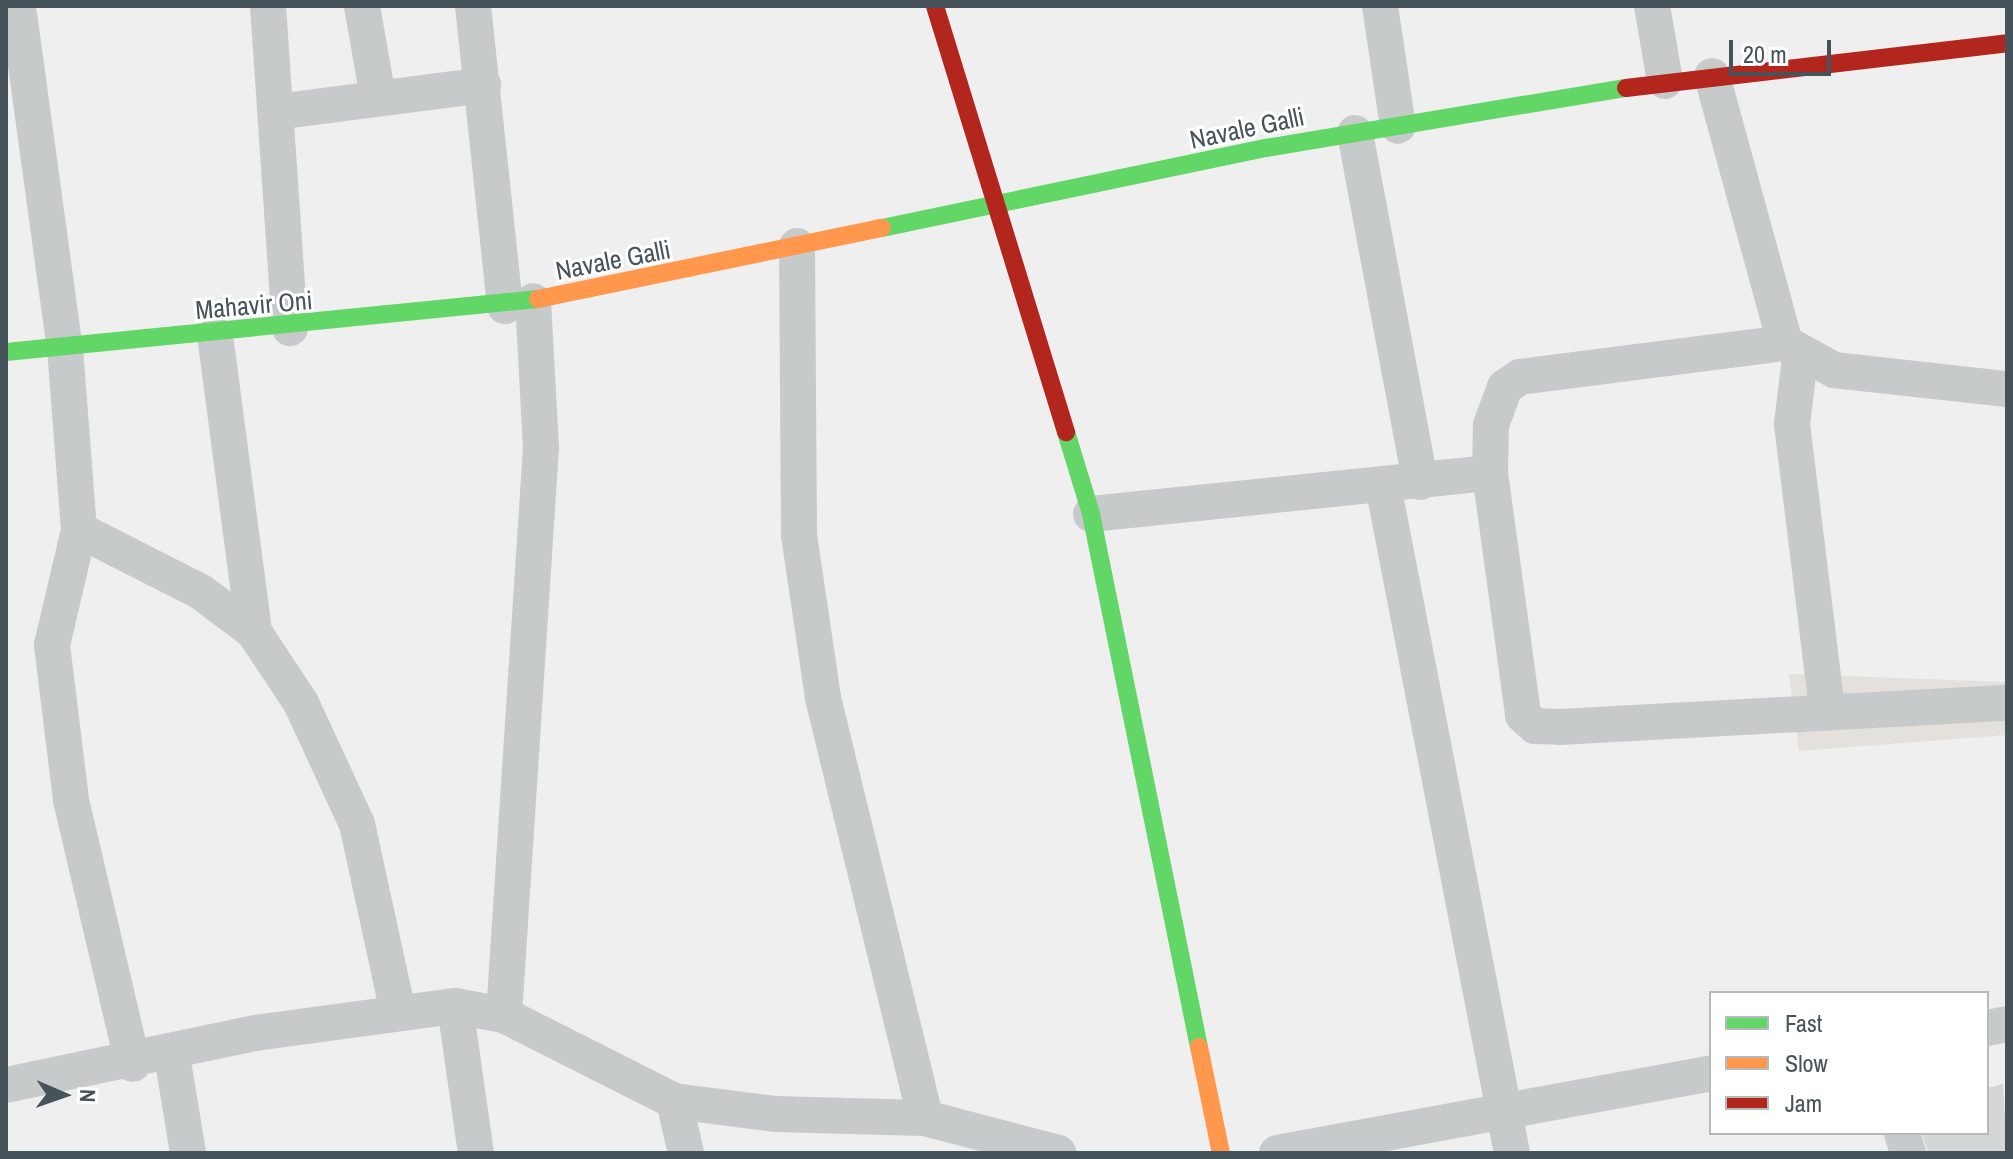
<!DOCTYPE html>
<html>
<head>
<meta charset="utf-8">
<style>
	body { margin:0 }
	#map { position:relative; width:2013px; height:1159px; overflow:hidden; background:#efefef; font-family:"Archivo Narrow",sans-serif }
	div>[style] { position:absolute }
	.commercial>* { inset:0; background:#e4e1dd }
	.shadow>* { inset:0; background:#0003 }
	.building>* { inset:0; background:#d5d7d7 }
	.street>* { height:36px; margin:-18px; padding:0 18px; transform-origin:18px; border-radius:18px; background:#c7cacb }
	.fast>* { height:18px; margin:-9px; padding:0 9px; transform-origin:9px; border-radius:9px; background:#63d668 }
	.slow>* { height:18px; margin:-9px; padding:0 9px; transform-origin:9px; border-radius:9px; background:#ff974d }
	.jam>* { height:18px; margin:-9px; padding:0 9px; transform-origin:9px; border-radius:9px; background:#b3261e }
	span { translate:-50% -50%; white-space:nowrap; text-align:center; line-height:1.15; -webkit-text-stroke:6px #fff; paint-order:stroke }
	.street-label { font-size:26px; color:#47535b }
	.frame { position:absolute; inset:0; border:8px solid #47535b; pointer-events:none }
	.legend { position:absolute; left:1709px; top:991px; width:280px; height:144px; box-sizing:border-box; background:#fff; border:2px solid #b5babd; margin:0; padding:10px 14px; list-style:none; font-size:24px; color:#47535b }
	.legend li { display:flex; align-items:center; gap:16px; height:40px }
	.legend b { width:40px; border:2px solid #b5babd }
	.north { position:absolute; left:24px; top:1055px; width:80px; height:80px; -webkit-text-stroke:6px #fff; paint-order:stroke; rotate:92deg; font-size:22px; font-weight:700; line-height:32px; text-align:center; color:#47535b }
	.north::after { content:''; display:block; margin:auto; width:28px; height:36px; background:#47535b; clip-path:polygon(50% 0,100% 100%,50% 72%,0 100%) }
	.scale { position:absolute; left:1729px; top:40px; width:102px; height:36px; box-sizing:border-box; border:4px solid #47535b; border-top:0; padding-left:10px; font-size:24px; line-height:28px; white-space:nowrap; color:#47535b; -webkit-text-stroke:6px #fff; paint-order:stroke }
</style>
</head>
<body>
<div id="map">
	<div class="commercial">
		<i style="clip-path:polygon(1789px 674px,2007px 682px,2007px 735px,1799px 751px)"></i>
	</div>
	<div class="shadow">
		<i style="clip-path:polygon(2002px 1086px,2007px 1153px,1930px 1153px,1924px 1133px,1987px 1133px,1987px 1091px)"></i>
	</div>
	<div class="building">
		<i style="clip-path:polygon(2003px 1084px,2007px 1153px,1928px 1153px,1922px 1133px,1987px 1133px,1987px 1088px)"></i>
	</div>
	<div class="street">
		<i style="left:268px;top:6px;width:323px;rotate:86.1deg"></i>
		<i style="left:362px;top:6px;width:93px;rotate:80.1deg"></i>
		<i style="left:473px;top:6px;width:302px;rotate:83.9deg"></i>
		<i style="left:1380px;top:6px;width:121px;rotate:81.5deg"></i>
		<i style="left:1652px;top:6px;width:76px;rotate:80.2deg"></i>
		<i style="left:19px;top:14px;width:337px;rotate:82.2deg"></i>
		<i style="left:65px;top:348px;width:183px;rotate:85.6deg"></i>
		<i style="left:79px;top:530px;width:118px;rotate:103.2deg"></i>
		<i style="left:52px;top:645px;width:156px;rotate:83deg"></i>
		<i style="left:71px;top:800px;width:271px;rotate:76.8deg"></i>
		<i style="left:1712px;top:76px;width:277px;rotate:74.7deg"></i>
		<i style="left:1785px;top:343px;width:56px;rotate:28.9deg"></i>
		<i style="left:1834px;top:370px;width:174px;rotate:6.3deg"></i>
		<i style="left:276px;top:112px;width:209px;rotate:-7.4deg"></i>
		<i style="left:1355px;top:133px;width:355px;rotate:79.4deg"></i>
		<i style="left:797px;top:246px;width:289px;rotate:89.6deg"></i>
		<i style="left:799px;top:535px;width:165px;rotate:81.6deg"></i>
		<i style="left:823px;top:698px;width:432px;rotate:76.3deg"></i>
		<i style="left:215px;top:335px;width:300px;rotate:82.5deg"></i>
		<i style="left:1785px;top:343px;width:267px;rotate:172.7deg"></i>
		<i style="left:1520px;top:377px;width:18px;rotate:146deg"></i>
		<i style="left:1505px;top:387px;width:40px;rotate:110.2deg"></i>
		<i style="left:1491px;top:425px;width:48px;rotate:91.2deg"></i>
		<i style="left:1490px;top:473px;width:244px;rotate:82.2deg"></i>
		<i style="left:1523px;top:715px;width:16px;rotate:43deg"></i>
		<i style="left:1535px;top:726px;width:25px;rotate:2deg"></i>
		<i style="left:1560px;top:727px;width:448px;rotate:-3.1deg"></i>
		<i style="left:1800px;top:358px;width:66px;rotate:96.9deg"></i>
		<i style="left:1792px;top:424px;width:286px;rotate:83deg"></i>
		<i style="left:1383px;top:485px;width:680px;rotate:79.07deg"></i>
		<i style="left:1091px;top:514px;width:401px;rotate:-5.9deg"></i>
		<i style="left:79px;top:530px;width:137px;rotate:26.9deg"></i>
		<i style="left:201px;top:592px;width:66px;rotate:37deg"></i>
		<i style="left:254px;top:632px;width:85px;rotate:56.5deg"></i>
		<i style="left:301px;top:703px;width:133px;rotate:65.2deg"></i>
		<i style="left:357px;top:824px;width:192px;rotate:77.7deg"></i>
		<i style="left:455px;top:1006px;width:148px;rotate:81.9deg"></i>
		<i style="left:504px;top:1015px;width:568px;rotate:-86.27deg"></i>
		<i style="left:541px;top:448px;width:147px;rotate:-93.1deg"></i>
		<i style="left:1987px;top:1028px;width:20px;rotate:-11deg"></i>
		<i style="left:172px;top:1056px;width:98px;rotate:80.6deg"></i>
		<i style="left:6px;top:1085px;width:254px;rotate:-11.8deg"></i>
		<i style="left:255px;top:1033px;width:202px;rotate:-7.7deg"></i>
		<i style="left:455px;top:1006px;width:50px;rotate:10.4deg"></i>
		<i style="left:504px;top:1015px;width:191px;rotate:26.8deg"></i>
		<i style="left:674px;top:1101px;width:102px;rotate:7.3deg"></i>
		<i style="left:775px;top:1114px;width:150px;rotate:1.5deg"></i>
		<i style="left:925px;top:1118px;width:138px;rotate:14.7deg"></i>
		<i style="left:674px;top:1101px;width:53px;rotate:77deg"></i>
		<i style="left:1902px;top:1133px;width:21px;rotate:73deg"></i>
		<i style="left:1277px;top:1153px;width:441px;rotate:-10.4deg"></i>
	</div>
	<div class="fast">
		<i style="left:882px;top:228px;width:392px;rotate:-11.8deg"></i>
		<i style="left:1266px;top:148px;width:365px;rotate:-9.5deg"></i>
		<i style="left:6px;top:352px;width:535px;rotate:-5.69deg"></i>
		<i style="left:1066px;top:432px;width:86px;rotate:73deg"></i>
		<i style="left:1091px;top:514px;width:544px;rotate:78.55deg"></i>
	</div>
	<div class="slow">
		<i style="left:538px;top:299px;width:351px;rotate:-11.7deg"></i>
		<i style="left:1199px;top:1047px;width:108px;rotate:78.3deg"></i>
	</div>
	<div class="jam">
		<i style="left:935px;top:6px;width:446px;rotate:72.9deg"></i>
		<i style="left:1626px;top:88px;width:384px;rotate:-6.7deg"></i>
	</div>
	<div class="street-label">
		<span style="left:1247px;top:128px;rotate:-12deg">Navale Galli</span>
		<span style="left:613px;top:260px;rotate:-11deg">Navale Galli</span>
		<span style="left:254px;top:305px;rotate:-5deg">Mahavir Oni</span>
	</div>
	<div class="frame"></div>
	<ul class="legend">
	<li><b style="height:10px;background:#63d668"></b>Fast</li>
	<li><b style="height:10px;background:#ff974d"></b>Slow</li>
	<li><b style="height:10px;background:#b3261e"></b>Jam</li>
	</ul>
	<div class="north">N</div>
	<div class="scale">20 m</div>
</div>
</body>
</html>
